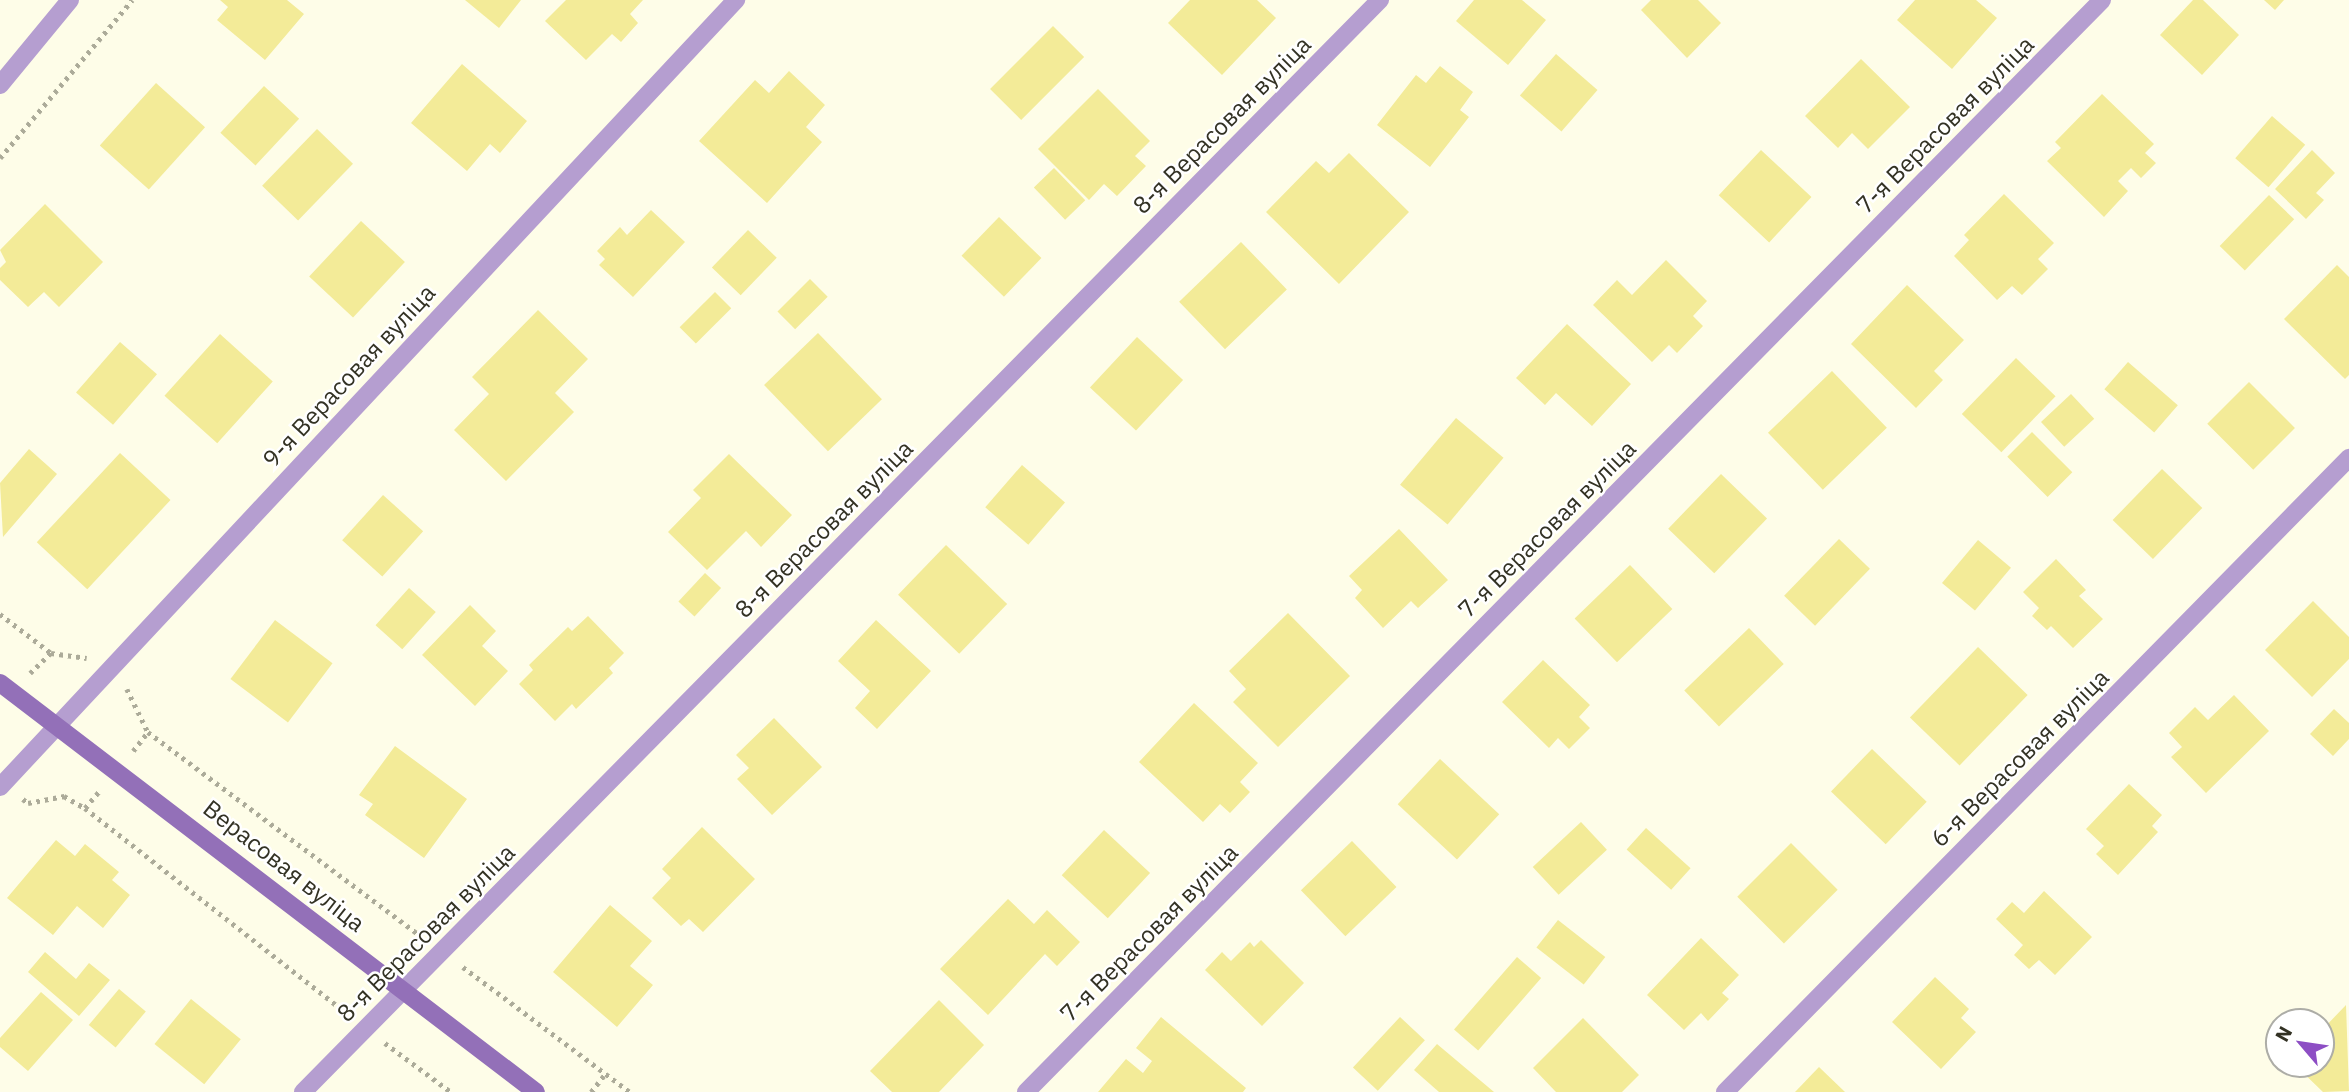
<!DOCTYPE html>
<html>
<head>
<meta charset="utf-8">
<style>
	body { margin:0 }
	#map { position:relative; width:2349px; height:1092px; overflow:hidden; background:#fefde8; font-family:"IBM Plex Sans",sans-serif }
	div>[style] { position:absolute }
	.building>* { inset:0; background:#f3eb98; transform-origin:0 0 }
	.path>* { height:4.5px; margin-top:-2.25px; transform-origin:0; background:repeating-linear-gradient(90deg,#acab99 0 3.5px,transparent 0 8.5px) }
	.street>* { height:18px; margin:-9px; padding:0 9px; transform-origin:9px; border-radius:9px; background:#b59ed0 }
	.secondary>* { height:18px; margin:-9px; padding:0 9px; transform-origin:9px; border-radius:9px; background:#9370b8 }
	span { translate:-50% -50%; white-space:nowrap; text-align:center; line-height:1.15; -webkit-text-stroke:5px #fff; paint-order:stroke }
	.street-label { font-size:24px; color:#333224 }
	.north { position:absolute; left:2265px; top:1008px; width:70px; height:70px; box-sizing:border-box; background:#fff; border:2px solid #adada7; border-radius:50%; rotate:299deg; font-size:19px; font-weight:700; line-height:28px; text-align:center; color:#333224 }
	.north::after { content:''; display:block; margin:auto; width:24px; height:32px; background:#8d4ec4; clip-path:polygon(50% 0,100% 100%,50% 72%,0 100%) }
</style>
</head>
<body>
<div id="map">
	<div class="building">
		<i style="clip-path:polygon(220px 0,287px 0,304px 14px,265px 60px,217px 20px,228px 7px)"></i>
		<i style="clip-path:polygon(465px 0,521px 0,499px 28px)"></i>
		<i style="clip-path:polygon(566px 0,643px 0,630px 14px,638px 23px,621px 42px,612px 34px,586px 60px,545px 21px)"></i>
		<i style="clip-path:polygon(1190px 0,1257px 0,1276px 18px,1222px 75px,1168px 23px)"></i>
		<i style="clip-path:polygon(1474px 0,1522px 0,1546px 20px,1508px 65px,1456px 21px)"></i>
		<i style="clip-path:polygon(1651px 0,1698px 0,1721px 23px,1687px 58px,1641px 10px)"></i>
		<i style="clip-path:polygon(1915px 0,1976px 0,1997px 18px,1952px 69px,1897px 20px)"></i>
		<i style="clip-path:polygon(2193px 0,2203px 0,2239px 35px,2202px 75px,2160px 35px)"></i>
		<i style="clip-path:polygon(2264px 0,2284px 0,2275px 10px)"></i>
		<i style="left:1053px;top:26px;width:44px;height:89px;rotate:45deg"></i>
		<i style="left:1556px;top:54px;width:55px;height:55px;rotate:41deg"></i>
		<i style="clip-path:polygon(1861px 59px,1910px 107px,1868px 149px,1852px 133px,1838px 148px,1805px 116px)"></i>
		<i style="clip-path:polygon(462px 64px,527px 121px,500px 153px,490px 144px,467px 171px,411px 123px)"></i>
		<i style="clip-path:polygon(1440px 66px,1473px 92px,1460px 110px,1469px 117px,1430px 167px,1377px 125px,1416px 75px,1426px 83px)"></i>
		<i style="clip-path:polygon(789px 71px,825px 105px,806px 127px,822px 142px,767px 203px,699px 141px,755px 80px,769px 93px)"></i>
		<i style="left:156px;top:83px;width:66px;height:84px;rotate:42deg"></i>
		<i style="left:264px;top:86px;width:48px;height:64px;rotate:43deg"></i>
		<i style="clip-path:polygon(1098px 89px,1150px 141px,1135px 156px,1146px 166px,1117px 196px,1104px 184px,1089px 200px,1038px 149px)"></i>
		<i style="clip-path:polygon(2102px 94px,2154px 144px,2145px 153px,2156px 163px,2141px 178px,2131px 168px,2118px 181px,2128px 191px,2104px 217px,2047px 161px,2061px 148px,2055px 142px)"></i>
		<i style="left:2272px;top:116px;width:44px;height:56px;rotate:41deg"></i>
		<i style="left:317px;top:129px;width:50px;height:79px;rotate:44deg"></i>
		<i style="left:1761px;top:150px;width:69px;height:62px;rotate:43deg"></i>
		<i style="clip-path:polygon(2312px 150px,2335px 173px,2316px 193px,2324px 200px,2306px 219px,2275px 189px)"></i>
		<i style="clip-path:polygon(1349px 153px,1409px 212px,1339px 284px,1266px 212px,1316px 161px,1329px 173px)"></i>
		<i style="left:1054px;top:168px;width:45px;height:28px;rotate:46deg"></i>
		<i style="clip-path:polygon(2004px 194px,2054px 243px,2038px 259px,2048px 269px,2022px 295px,2012px 286px,1997px 300px,1954px 256px,1969px 240px,1964px 235px)"></i>
		<i style="left:2269px;top:195px;width:35px;height:71px;rotate:44deg"></i>
		<i style="clip-path:polygon(45px 204px,103px 262px,59px 307px,44px 292px,28px 307px,0 280px,0 268px,6px 262px,0 250px)"></i>
		<i style="clip-path:polygon(651px 210px,685px 242px,633px 297px,599px 265px,605px 259px,597px 251px,620px 227px,627px 235px)"></i>
		<i style="left:999px;top:217px;width:59px;height:54px;rotate:44deg"></i>
		<i style="left:361px;top:221px;width:60px;height:76px;rotate:43deg"></i>
		<i style="left:748px;top:230px;width:40px;height:52px;rotate:44deg"></i>
		<i style="left:1241px;top:242px;width:66px;height:86px;rotate:46deg"></i>
		<i style="clip-path:polygon(1666px 260px,1707px 301px,1693px 316px,1703px 326px,1677px 353px,1669px 345px,1652px 362px,1593px 305px,1617px 280px,1632px 295px)"></i>
		<i style="clip-path:polygon(2337px 265px,2349px 277px,2349px 375px,2345px 379px,2284px 319px)"></i>
		<i style="left:810px;top:279px;width:25px;height:46px;rotate:45deg"></i>
		<i style="clip-path:polygon(1907px 285px,1964px 340px,1934px 371px,1943px 380px,1916px 408px,1851px 344px)"></i>
		<i style="left:715px;top:292px;width:23px;height:50px;rotate:45deg"></i>
		<i style="clip-path:polygon(538px 310px,588px 359px,555px 393px,574px 412px,506px 481px,454px 430px,489px 394px,472px 377px)"></i>
		<i style="clip-path:polygon(1567px 324px,1631px 384px,1592px 426px,1556px 393px,1545px 405px,1516px 378px)"></i>
		<i style="left:818px;top:333px;width:92px;height:75px;rotate:46deg"></i>
		<i style="left:220px;top:334px;width:71px;height:83px;rotate:42deg"></i>
		<i style="left:1137px;top:337px;width:63px;height:69px;rotate:43deg"></i>
		<i style="left:120px;top:342px;width:49px;height:67px;rotate:41deg"></i>
		<i style="left:2016px;top:358px;width:55px;height:78px;rotate:44deg"></i>
		<i style="left:2128px;top:362px;width:66px;height:36px;rotate:41deg"></i>
		<i style="left:1832px;top:371px;width:79px;height:89px;rotate:46deg"></i>
		<i style="left:2249px;top:382px;width:65px;height:59px;rotate:45deg"></i>
		<i style="left:2071px;top:394px;width:34px;height:41px;rotate:47deg"></i>
		<i style="left:1456px;top:418px;width:62px;height:87px;rotate:40deg"></i>
		<i style="left:2032px;top:432px;width:57px;height:35px;rotate:45deg"></i>
		<i style="clip-path:polygon(29px 449px,57px 474px,3px 537px,0 483px)"></i>
		<i style="left:120px;top:453px;width:69px;height:122px;rotate:43deg"></i>
		<i style="clip-path:polygon(729px 454px,792px 515px,761px 547px,746px 531px,707px 570px,668px 532px,701px 498px,693px 490px)"></i>
		<i style="left:1022px;top:465px;width:57px;height:56px;rotate:41deg"></i>
		<i style="left:2162px;top:469px;width:56px;height:71px;rotate:44deg"></i>
		<i style="left:1721px;top:474px;width:64px;height:76px;rotate:44deg"></i>
		<i style="left:383px;top:495px;width:54px;height:61px;rotate:42deg"></i>
		<i style="clip-path:polygon(1399px 529px,1448px 580px,1418px 608px,1411px 601px,1383px 628px,1355px 598px,1362px 590px,1349px 576px)"></i>
		<i style="left:1839px;top:539px;width:43px;height:79px;rotate:44deg"></i>
		<i style="left:1978px;top:540px;width:43px;height:56px;rotate:40deg"></i>
		<i style="left:946px;top:545px;width:85px;height:69px;rotate:44deg"></i>
		<i style="clip-path:polygon(2056px 559px,2086px 590px,2079px 596px,2103px 619px,2073px 648px,2051px 626px,2047px 630px,2032px 616px,2039px 608px,2023px 592px)"></i>
		<i style="left:1630px;top:565px;width:61px;height:77px;rotate:46deg"></i>
		<i style="left:705px;top:573px;width:22px;height:39px;rotate:43deg"></i>
		<i style="left:409px;top:588px;width:36px;height:50px;rotate:42deg"></i>
		<i style="clip-path:polygon(2313px 601px,2349px 637px,2349px 659px,2312px 697px,2265px 650px)"></i>
		<i style="clip-path:polygon(470px 605px,496px 631px,482px 646px,508px 671px,475px 706px,422px 655px)"></i>
		<i style="clip-path:polygon(1288px 613px,1350px 676px,1278px 747px,1233px 702px,1246px 689px,1229px 671px)"></i>
		<i style="clip-path:polygon(588px 616px,624px 653px,609px 668px,613px 673px,576px 709px,572px 704px,555px 721px,519px 684px,533px 670px,529px 665px,568px 627px,572px 631px)"></i>
		<i style="left:275px;top:620px;width:72px;height:74px;rotate:37deg"></i>
		<i style="clip-path:polygon(876px 620px,931px 671px,877px 729px,855px 708px,870px 691px,838px 661px)"></i>
		<i style="left:1749px;top:628px;width:50px;height:90px;rotate:46deg"></i>
		<i style="left:1978px;top:647px;width:69px;height:98px;rotate:44deg"></i>
		<i style="clip-path:polygon(1543px 660px,1590px 705px,1579px 717px,1590px 728px,1569px 749px,1558px 738px,1549px 748px,1502px 702px)"></i>
		<i style="clip-path:polygon(2234px 695px,2269px 731px,2206px 793px,2171px 757px,2182px 747px,2169px 733px,2195px 707px,2208px 720px)"></i>
		<i style="clip-path:polygon(1194px 703px,1258px 763px,1240px 782px,1250px 792px,1230px 813px,1220px 804px,1203px 822px,1139px 762px)"></i>
		<i style="clip-path:polygon(2334px 709px,2349px 723px,2349px 739px,2333px 756px,2310px 734px)"></i>
		<i style="clip-path:polygon(774px 718px,822px 767px,772px 815px,737px 779px,749px 768px,736px 755px)"></i>
		<i style="clip-path:polygon(395px 746px,467px 799px,424px 858px,365px 815px,373px 804px,359px 795px)"></i>
		<i style="left:1872px;top:749px;width:76px;height:59px;rotate:44deg"></i>
		<i style="left:1440px;top:759px;width:81px;height:62px;rotate:43deg"></i>
		<i style="clip-path:polygon(2129px 784px,2162px 815px,2152px 826px,2158px 832px,2118px 875px,2096px 854px,2104px 846px,2086px 829px)"></i>
		<i style="left:1581px;top:822px;width:38px;height:66px;rotate:47deg"></i>
		<i style="clip-path:polygon(702px 827px,755px 879px,703px 932px,689px 919px,681px 926px,652px 898px,671px 878px,662px 869px)"></i>
		<i style="left:1646px;top:828px;width:60px;height:29px;rotate:42deg"></i>
		<i style="left:1104px;top:830px;width:63px;height:62px;rotate:43deg"></i>
		<i style="clip-path:polygon(56px 840px,75px 856px,85px 844px,119px 872px,112px 880px,130px 895px,103px 928px,77px 906px,53px 935px,7px 898px)"></i>
		<i style="left:1352px;top:841px;width:64px;height:71px;rotate:46deg"></i>
		<i style="left:1791px;top:843px;width:66px;height:76px;rotate:45deg"></i>
		<i style="clip-path:polygon(2044px 891px,2092px 937px,2055px 975px,2039px 960px,2029px 969px,2014px 955px,2023px 945px,1996px 919px,2012px 902px,2024px 913px)"></i>
		<i style="clip-path:polygon(1008px 899px,1034px 924px,1047px 910px,1080px 942px,1057px 966px,1045px 954px,988px 1015px,940px 969px)"></i>
		<i style="clip-path:polygon(610px 905px,652px 941px,630px 966px,653px 985px,617px 1027px,553px 972px)"></i>
		<i style="left:1558px;top:920px;width:60px;height:35px;rotate:38deg"></i>
		<i style="clip-path:polygon(1701px 938px,1739px 975px,1722px 993px,1729px 999px,1708px 1021px,1701px 1013px,1684px 1030px,1647px 995px)"></i>
		<i style="clip-path:polygon(1261px 940px,1304px 983px,1262px 1026px,1205px 970px,1222px 952px,1231px 961px,1250px 942px,1254px 947px)"></i>
		<i style="clip-path:polygon(45px 952px,76px 979px,89px 963px,110px 980px,79px 1016px,28px 972px)"></i>
		<i style="left:1517px;top:957px;width:32px;height:96px;rotate:41deg"></i>
		<i style="clip-path:polygon(1935px 977px,1969px 1009px,1961px 1018px,1976px 1032px,1941px 1069px,1892px 1022px)"></i>
		<i style="left:119px;top:989px;width:35px;height:47px;rotate:40deg"></i>
		<i style="clip-path:polygon(41px 992px,73px 1020px,28px 1071px,0 1047px,0 1038px)"></i>
		<i style="left:191px;top:999px;width:64px;height:58px;rotate:39deg"></i>
		<i style="clip-path:polygon(939px 1000px,984px 1045px,939px 1092px,892px 1092px,870px 1071px)"></i>
		<i style="clip-path:polygon(2346px 1005px,2349px 1091px,2323px 1092px,2294px 1064px,2321px 1064px,2321px 1031px)"></i>
		<i style="clip-path:polygon(1161px 1017px,1246px 1088px,1243px 1092px,1098px 1092px,1126px 1059px,1143px 1073px,1152px 1061px,1136px 1048px)"></i>
		<i style="left:1400px;top:1017px;width:34px;height:69px;rotate:43deg"></i>
		<i style="clip-path:polygon(1583px 1018px,1639px 1075px,1622px 1092px,1556px 1092px,1533px 1068px)"></i>
		<i style="clip-path:polygon(1437px 1044px,1494px 1092px,1439px 1092px,1414px 1070px)"></i>
		<i style="clip-path:polygon(1819px 1067px,1845px 1092px,1795px 1092px)"></i>
	</div>
	<div class="path">
		<i style="left:0;top:158px;width:206px;rotate:-50.1deg"></i>
		<i style="left:0;top:614px;width:64px;rotate:37.4deg"></i>
		<i style="left:51px;top:653px;width:36px;rotate:8deg"></i>
		<i style="left:30px;top:673px;width:29px;rotate:-44deg"></i>
		<i style="left:127px;top:689px;width:48px;rotate:64deg"></i>
		<i style="left:148px;top:732px;width:342px;rotate:36.8deg"></i>
		<i style="left:133px;top:751px;width:24px;rotate:-52deg"></i>
		<i style="left:23px;top:799px;width:6px;rotate:39deg"></i>
		<i style="left:28px;top:803px;width:37px;rotate:-11deg"></i>
		<i style="left:64px;top:796px;width:24px;rotate:30deg"></i>
		<i style="left:85px;top:808px;width:330px;rotate:38.1deg"></i>
		<i style="left:85px;top:808px;width:23px;rotate:-50deg"></i>
		<i style="left:463px;top:967px;width:209px;rotate:36.8deg"></i>
		<i style="left:385px;top:1043px;width:82px;rotate:36.6deg"></i>
		<i style="left:591px;top:1092px;width:24px;rotate:-52deg"></i>
	</div>
	<div class="street">
		<i style="left:0;top:85px;width:110px;rotate:-50.5deg"></i>
		<i style="left:0;top:787px;width:1078px;rotate:-46.92deg"></i>
		<i style="left:303px;top:1092px;width:1534px;rotate:-45.4deg"></i>
		<i style="left:1026px;top:1092px;width:1533px;rotate:-45.42deg"></i>
		<i style="left:1725px;top:1092px;width:890px;rotate:-45.46deg"></i>
	</div>
	<div class="secondary">
		<i style="left:0;top:683px;width:674px;rotate:37.35deg"></i>
	</div>
	<div class="street-label">
		<span style="left:1222px;top:125px;rotate:-45deg">8-я Верасовая вуліца</span>
		<span style="left:1945px;top:125px;rotate:-45deg">7-я Верасовая вуліца</span>
		<span style="left:349px;top:376px;rotate:-47deg">9-я Верасовая вуліца</span>
		<span style="left:824px;top:529px;rotate:-45deg">8-я Верасовая вуліца</span>
		<span style="left:1547px;top:529px;rotate:-45deg">7-я Верасовая вуліца</span>
		<span style="left:2020px;top:758px;rotate:-45deg">6-я Верасовая вуліца</span>
		<span style="left:284px;top:866px;rotate:38deg">Верасовая вуліца</span>
		<span style="left:426px;top:933px;rotate:-45deg">8-я Верасовая вуліца</span>
		<span style="left:1149px;top:933px;rotate:-45deg">7-я Верасовая вуліца</span>
	</div>
	<div class="north">N</div>
</div>
</body>
</html>
